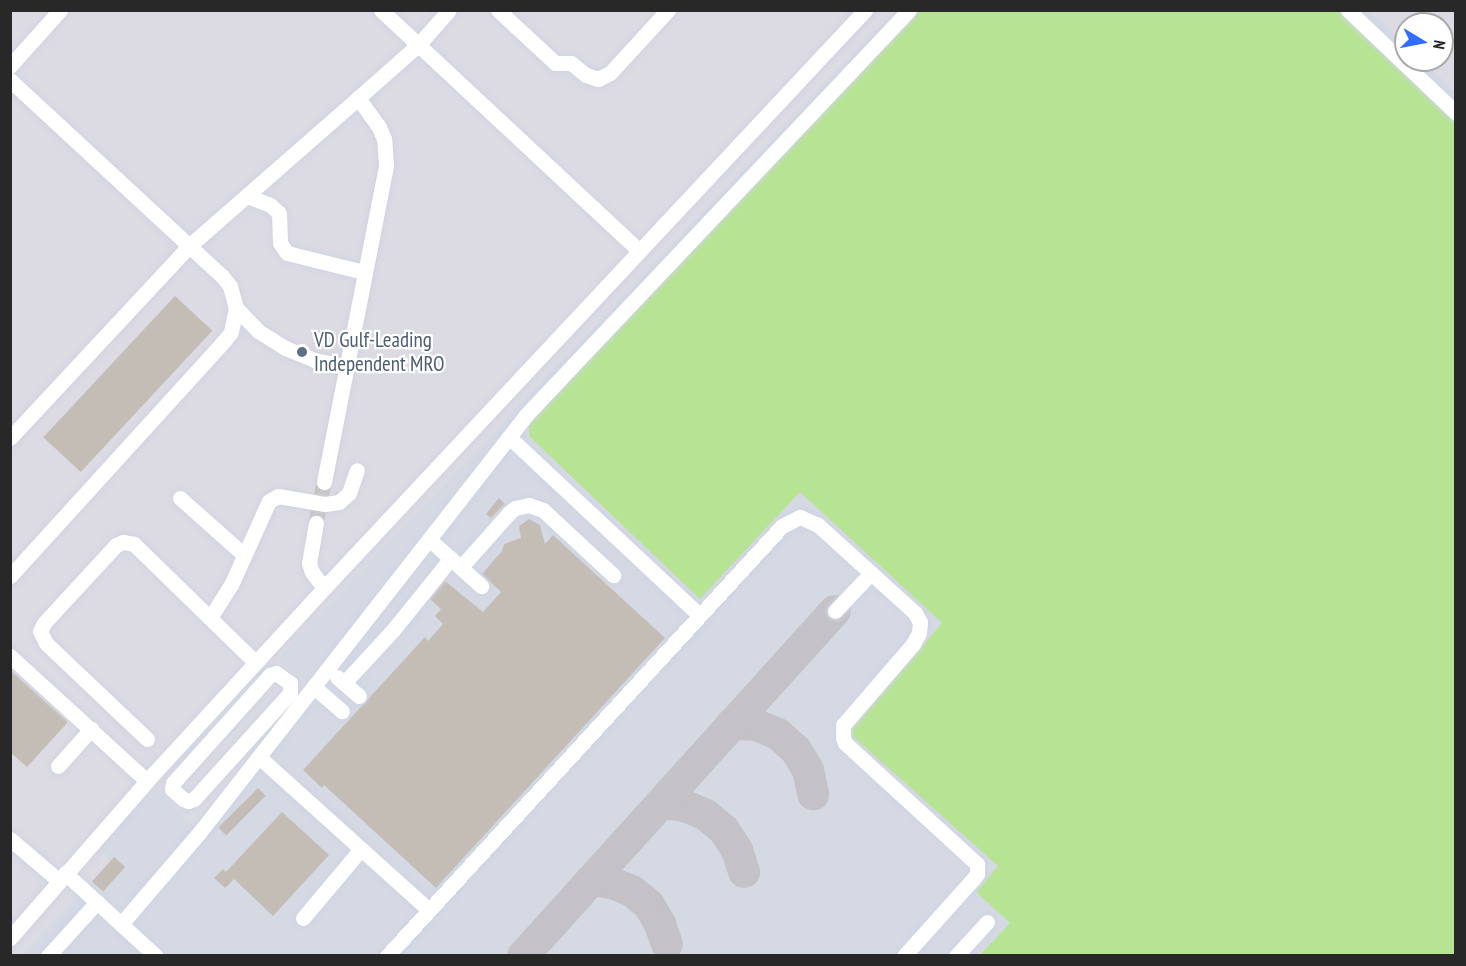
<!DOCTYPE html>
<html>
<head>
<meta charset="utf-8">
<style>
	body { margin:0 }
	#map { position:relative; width:1466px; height:966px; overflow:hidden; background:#ebe2d9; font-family:"PT Sans Narrow",sans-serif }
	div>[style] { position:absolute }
	.industrial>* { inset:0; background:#dcdae3 }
	.airport>* { inset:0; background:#d5d9e4 }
	.green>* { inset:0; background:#b7e493 }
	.taxiway>* { height:32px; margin:-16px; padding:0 16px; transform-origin:16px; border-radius:16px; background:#c4c2c6 }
	.building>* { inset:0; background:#c3bdb5; transform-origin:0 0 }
	.minor-tunnel>* { height:15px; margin-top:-7.5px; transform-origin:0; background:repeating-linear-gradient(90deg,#c4bdb6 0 15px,transparent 0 23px) }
	.roads { filter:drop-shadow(0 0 2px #ced4e2) drop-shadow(0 0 2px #ced4e2) }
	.minor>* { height:15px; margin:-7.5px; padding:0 7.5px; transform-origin:7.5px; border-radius:7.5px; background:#fff }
	.dots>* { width:16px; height:16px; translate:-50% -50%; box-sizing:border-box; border:3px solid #fff; border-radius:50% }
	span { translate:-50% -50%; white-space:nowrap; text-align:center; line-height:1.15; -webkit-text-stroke:4.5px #fff; paint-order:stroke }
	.service-label { font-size:21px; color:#4e5e75 }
	.left { translate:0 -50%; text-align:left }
	.frame { position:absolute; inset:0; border:12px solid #282828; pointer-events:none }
	.north { position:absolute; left:1394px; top:12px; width:60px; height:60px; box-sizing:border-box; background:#fff; border:2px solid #a9a9a9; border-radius:50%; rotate:100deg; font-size:16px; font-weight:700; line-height:24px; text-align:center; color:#282828 }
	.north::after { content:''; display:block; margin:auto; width:21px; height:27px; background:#336dff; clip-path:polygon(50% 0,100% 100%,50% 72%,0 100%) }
</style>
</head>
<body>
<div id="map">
	<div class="industrial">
		<i style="clip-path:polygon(10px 11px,895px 11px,278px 658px,309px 685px,194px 826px,153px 788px,98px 848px,111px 861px,21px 956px,10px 955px)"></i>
		<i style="clip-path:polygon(1371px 11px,1455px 11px,1455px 91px,1423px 60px,1442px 60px,1442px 24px,1406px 24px,1406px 44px)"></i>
	</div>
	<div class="airport">
		<i style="clip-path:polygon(895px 11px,1371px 11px,1406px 44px,1406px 60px,1423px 60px,1455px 91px,1455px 955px,21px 956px,111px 861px,98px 848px,154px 788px,194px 826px,309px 685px,278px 658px)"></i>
	</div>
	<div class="green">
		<i style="clip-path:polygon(916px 11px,1343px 11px,1455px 118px,1455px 955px,980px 955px,1010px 923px,976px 892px,998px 866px,849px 733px,942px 623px,800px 492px,700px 599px,529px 436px,529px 421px)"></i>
	</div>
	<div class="taxiway">
		<i style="left:732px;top:724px;width:24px;rotate:2deg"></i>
		<i style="left:756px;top:725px;width:24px;rotate:22deg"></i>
		<i style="left:778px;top:734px;width:24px;rotate:42deg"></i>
		<i style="left:796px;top:750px;width:23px;rotate:59deg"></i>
		<i style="left:808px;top:770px;width:25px;rotate:78deg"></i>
		<i style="left:662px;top:803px;width:23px;rotate:7deg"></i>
		<i style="left:685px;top:806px;width:23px;rotate:23deg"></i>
		<i style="left:706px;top:815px;width:23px;rotate:40deg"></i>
		<i style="left:724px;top:830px;width:24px;rotate:57deg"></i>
		<i style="left:737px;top:850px;width:23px;rotate:72deg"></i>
		<i style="left:591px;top:880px;width:21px;rotate:8deg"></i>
		<i style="left:612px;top:883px;width:22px;rotate:22deg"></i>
		<i style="left:632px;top:891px;width:22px;rotate:39deg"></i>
		<i style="left:649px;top:905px;width:22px;rotate:60deg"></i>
		<i style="left:660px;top:924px;width:21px;rotate:71deg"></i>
		<i style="left:523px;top:956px;width:465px;rotate:-47.9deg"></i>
	</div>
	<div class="building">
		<i style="left:175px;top:296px;width:51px;height:193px;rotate:43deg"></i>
		<i style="clip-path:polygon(499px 498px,505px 504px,491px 518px,486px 514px)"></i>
		<i style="clip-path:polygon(529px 519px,540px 525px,545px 544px,553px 535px,665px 638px,436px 888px,324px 785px,322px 788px,303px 770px,425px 637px,428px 641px,443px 624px,435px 616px,441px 609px,430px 599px,445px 581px,483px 612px,501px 592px,482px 574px,502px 551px,504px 544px,521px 538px,519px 526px)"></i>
		<i style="clip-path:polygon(10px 670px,68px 722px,27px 767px,10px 752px)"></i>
		<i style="left:258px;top:788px;width:11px;height:56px;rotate:45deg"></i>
		<i style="clip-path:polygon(282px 812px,329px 855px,273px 916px,234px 879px,225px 888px,214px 878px,223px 869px,226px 872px)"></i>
		<i style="left:114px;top:857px;width:15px;height:33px;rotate:42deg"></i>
	</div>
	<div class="minor-tunnel">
		<i style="left:316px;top:523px;width:42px;rotate:-79deg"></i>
	</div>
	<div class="roads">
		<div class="minor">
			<i style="left:381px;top:10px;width:353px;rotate:43deg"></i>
			<i style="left:498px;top:10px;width:78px;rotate:42.9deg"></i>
			<i style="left:555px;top:63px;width:16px"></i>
			<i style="left:571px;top:63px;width:19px;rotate:39deg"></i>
			<i style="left:586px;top:75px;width:13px;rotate:18deg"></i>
			<i style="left:598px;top:79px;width:13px;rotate:-27deg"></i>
			<i style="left:610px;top:73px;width:86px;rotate:-47.4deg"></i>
			<i style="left:1348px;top:10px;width:149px;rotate:43.6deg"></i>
			<i style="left:10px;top:66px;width:75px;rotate:-48.2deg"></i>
			<i style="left:10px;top:80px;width:289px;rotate:42.8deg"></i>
			<i style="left:222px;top:276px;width:13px;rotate:51deg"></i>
			<i style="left:230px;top:286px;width:23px;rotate:75deg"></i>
			<i style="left:236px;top:308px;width:25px;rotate:102deg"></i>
			<i style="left:231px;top:332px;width:11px;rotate:128deg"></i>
			<i style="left:224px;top:341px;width:318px;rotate:132.3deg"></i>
			<i style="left:247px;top:196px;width:25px;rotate:21deg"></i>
			<i style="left:270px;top:205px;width:12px;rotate:42deg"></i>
			<i style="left:279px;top:213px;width:30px;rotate:88deg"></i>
			<i style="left:280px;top:243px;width:12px;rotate:55deg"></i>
			<i style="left:287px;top:253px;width:79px;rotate:13.9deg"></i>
			<i style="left:236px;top:308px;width:32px;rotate:46deg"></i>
			<i style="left:258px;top:331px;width:32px;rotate:32deg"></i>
			<i style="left:285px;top:348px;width:31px;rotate:22deg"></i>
			<i style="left:314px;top:360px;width:32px;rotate:11deg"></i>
			<i style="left:509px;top:437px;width:260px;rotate:43.1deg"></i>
			<i style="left:10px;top:438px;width:262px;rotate:-47deg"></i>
			<i style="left:189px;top:246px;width:225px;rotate:-41.2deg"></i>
			<i style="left:358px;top:98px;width:81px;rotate:-41.5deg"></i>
			<i style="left:419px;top:44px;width:45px;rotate:-48.6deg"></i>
			<i style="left:324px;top:482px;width:323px;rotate:-78.9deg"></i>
			<i style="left:386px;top:165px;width:26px;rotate:-94deg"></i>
			<i style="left:384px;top:139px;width:13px;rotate:-113deg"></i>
			<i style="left:379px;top:127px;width:36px;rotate:-126deg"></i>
			<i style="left:180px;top:498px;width:86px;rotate:41.7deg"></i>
			<i style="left:316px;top:523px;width:41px;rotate:99.9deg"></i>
			<i style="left:309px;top:563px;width:9px;rotate:72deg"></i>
			<i style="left:312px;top:572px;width:20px;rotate:53deg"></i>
			<i style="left:430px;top:540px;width:69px;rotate:42deg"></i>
			<i style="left:461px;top:567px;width:72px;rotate:-48.4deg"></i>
			<i style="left:509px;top:513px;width:8px;rotate:-40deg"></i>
			<i style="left:515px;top:508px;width:14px;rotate:-12deg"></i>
			<i style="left:529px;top:505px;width:15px;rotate:20deg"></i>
			<i style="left:543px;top:510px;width:96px;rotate:42.9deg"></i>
			<i style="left:835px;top:611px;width:52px;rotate:-46.5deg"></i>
			<i style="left:210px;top:618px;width:39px;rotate:-58deg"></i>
			<i style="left:231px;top:585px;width:92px;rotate:-65.7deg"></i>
			<i style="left:269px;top:501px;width:10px;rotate:-29deg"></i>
			<i style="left:278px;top:496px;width:48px;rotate:9.7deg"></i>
			<i style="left:325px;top:504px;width:14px;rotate:-8deg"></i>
			<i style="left:339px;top:502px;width:13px;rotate:-42deg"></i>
			<i style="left:349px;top:493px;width:24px;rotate:-71deg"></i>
			<i style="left:10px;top:656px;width:185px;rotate:42.4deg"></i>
			<i style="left:276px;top:673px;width:17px;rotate:36deg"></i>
			<i style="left:290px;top:683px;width:10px;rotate:90deg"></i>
			<i style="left:290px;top:693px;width:143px;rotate:132.2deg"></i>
			<i style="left:194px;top:799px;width:6px;rotate:162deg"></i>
			<i style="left:188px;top:801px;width:5px;rotate:-158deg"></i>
			<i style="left:183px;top:799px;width:15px;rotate:-138deg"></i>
			<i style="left:172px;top:789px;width:6px;rotate:-81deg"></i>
			<i style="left:173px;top:783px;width:145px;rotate:-48.1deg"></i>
			<i style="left:270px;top:675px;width:6px;rotate:-18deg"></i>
			<i style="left:337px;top:677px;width:29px;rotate:41deg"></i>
			<i style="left:344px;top:683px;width:72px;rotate:-47.2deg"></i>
			<i style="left:393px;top:630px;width:92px;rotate:-51.1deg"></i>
			<i style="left:314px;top:687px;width:37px;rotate:41deg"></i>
			<i style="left:147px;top:739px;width:139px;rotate:-136.5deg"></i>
			<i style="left:46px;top:643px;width:13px;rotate:-117deg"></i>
			<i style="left:40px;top:631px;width:9px;rotate:-63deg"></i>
			<i style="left:44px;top:623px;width:106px;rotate:-47.3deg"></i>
			<i style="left:116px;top:545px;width:8px;rotate:-23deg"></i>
			<i style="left:123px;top:542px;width:11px;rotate:10deg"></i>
			<i style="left:134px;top:544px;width:170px;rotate:44.3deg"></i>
			<i style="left:259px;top:757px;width:229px;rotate:42deg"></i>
			<i style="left:58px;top:766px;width:50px;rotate:-48.3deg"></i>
			<i style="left:10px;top:839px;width:63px;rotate:40.5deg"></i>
			<i style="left:65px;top:873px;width:123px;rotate:42.4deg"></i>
			<i style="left:303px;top:918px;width:90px;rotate:-50deg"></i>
			<i style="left:121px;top:924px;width:120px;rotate:-49.4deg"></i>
			<i style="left:199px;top:833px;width:531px;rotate:-51.96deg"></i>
			<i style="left:526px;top:415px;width:557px;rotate:-46.6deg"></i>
			<i style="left:10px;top:938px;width:220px;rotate:-48.9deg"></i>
			<i style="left:155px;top:772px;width:250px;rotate:-47.4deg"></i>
			<i style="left:324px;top:588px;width:792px;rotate:-46.89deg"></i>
			<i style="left:48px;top:956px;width:73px;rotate:-47.8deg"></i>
			<i style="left:387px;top:956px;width:584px;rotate:-47.43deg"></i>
			<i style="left:782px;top:526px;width:20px;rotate:-27deg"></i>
			<i style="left:800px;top:517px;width:20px;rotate:24deg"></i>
			<i style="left:818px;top:525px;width:131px;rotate:42.2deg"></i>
			<i style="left:915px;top:613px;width:10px;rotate:61deg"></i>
			<i style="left:920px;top:622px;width:11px;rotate:95deg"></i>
			<i style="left:919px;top:633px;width:13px;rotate:119deg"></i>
			<i style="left:913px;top:644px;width:107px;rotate:130.8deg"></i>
			<i style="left:843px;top:725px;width:13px;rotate:90deg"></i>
			<i style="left:843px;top:738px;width:5px;rotate:68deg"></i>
			<i style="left:845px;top:743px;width:179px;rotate:42.5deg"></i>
			<i style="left:977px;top:864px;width:10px;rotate:90deg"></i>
			<i style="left:977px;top:874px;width:6px;rotate:129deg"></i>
			<i style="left:973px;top:879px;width:103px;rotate:131.9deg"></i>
			<i style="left:956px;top:956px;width:46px;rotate:-47.6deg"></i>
		</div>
	</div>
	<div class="dots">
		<i style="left:302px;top:352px;background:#5c6f8a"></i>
	</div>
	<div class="service-label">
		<span class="left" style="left:314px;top:352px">VD Gulf-Leading<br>Independent MRO</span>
	</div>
	<div class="frame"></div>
	<div class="north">N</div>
</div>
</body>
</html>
